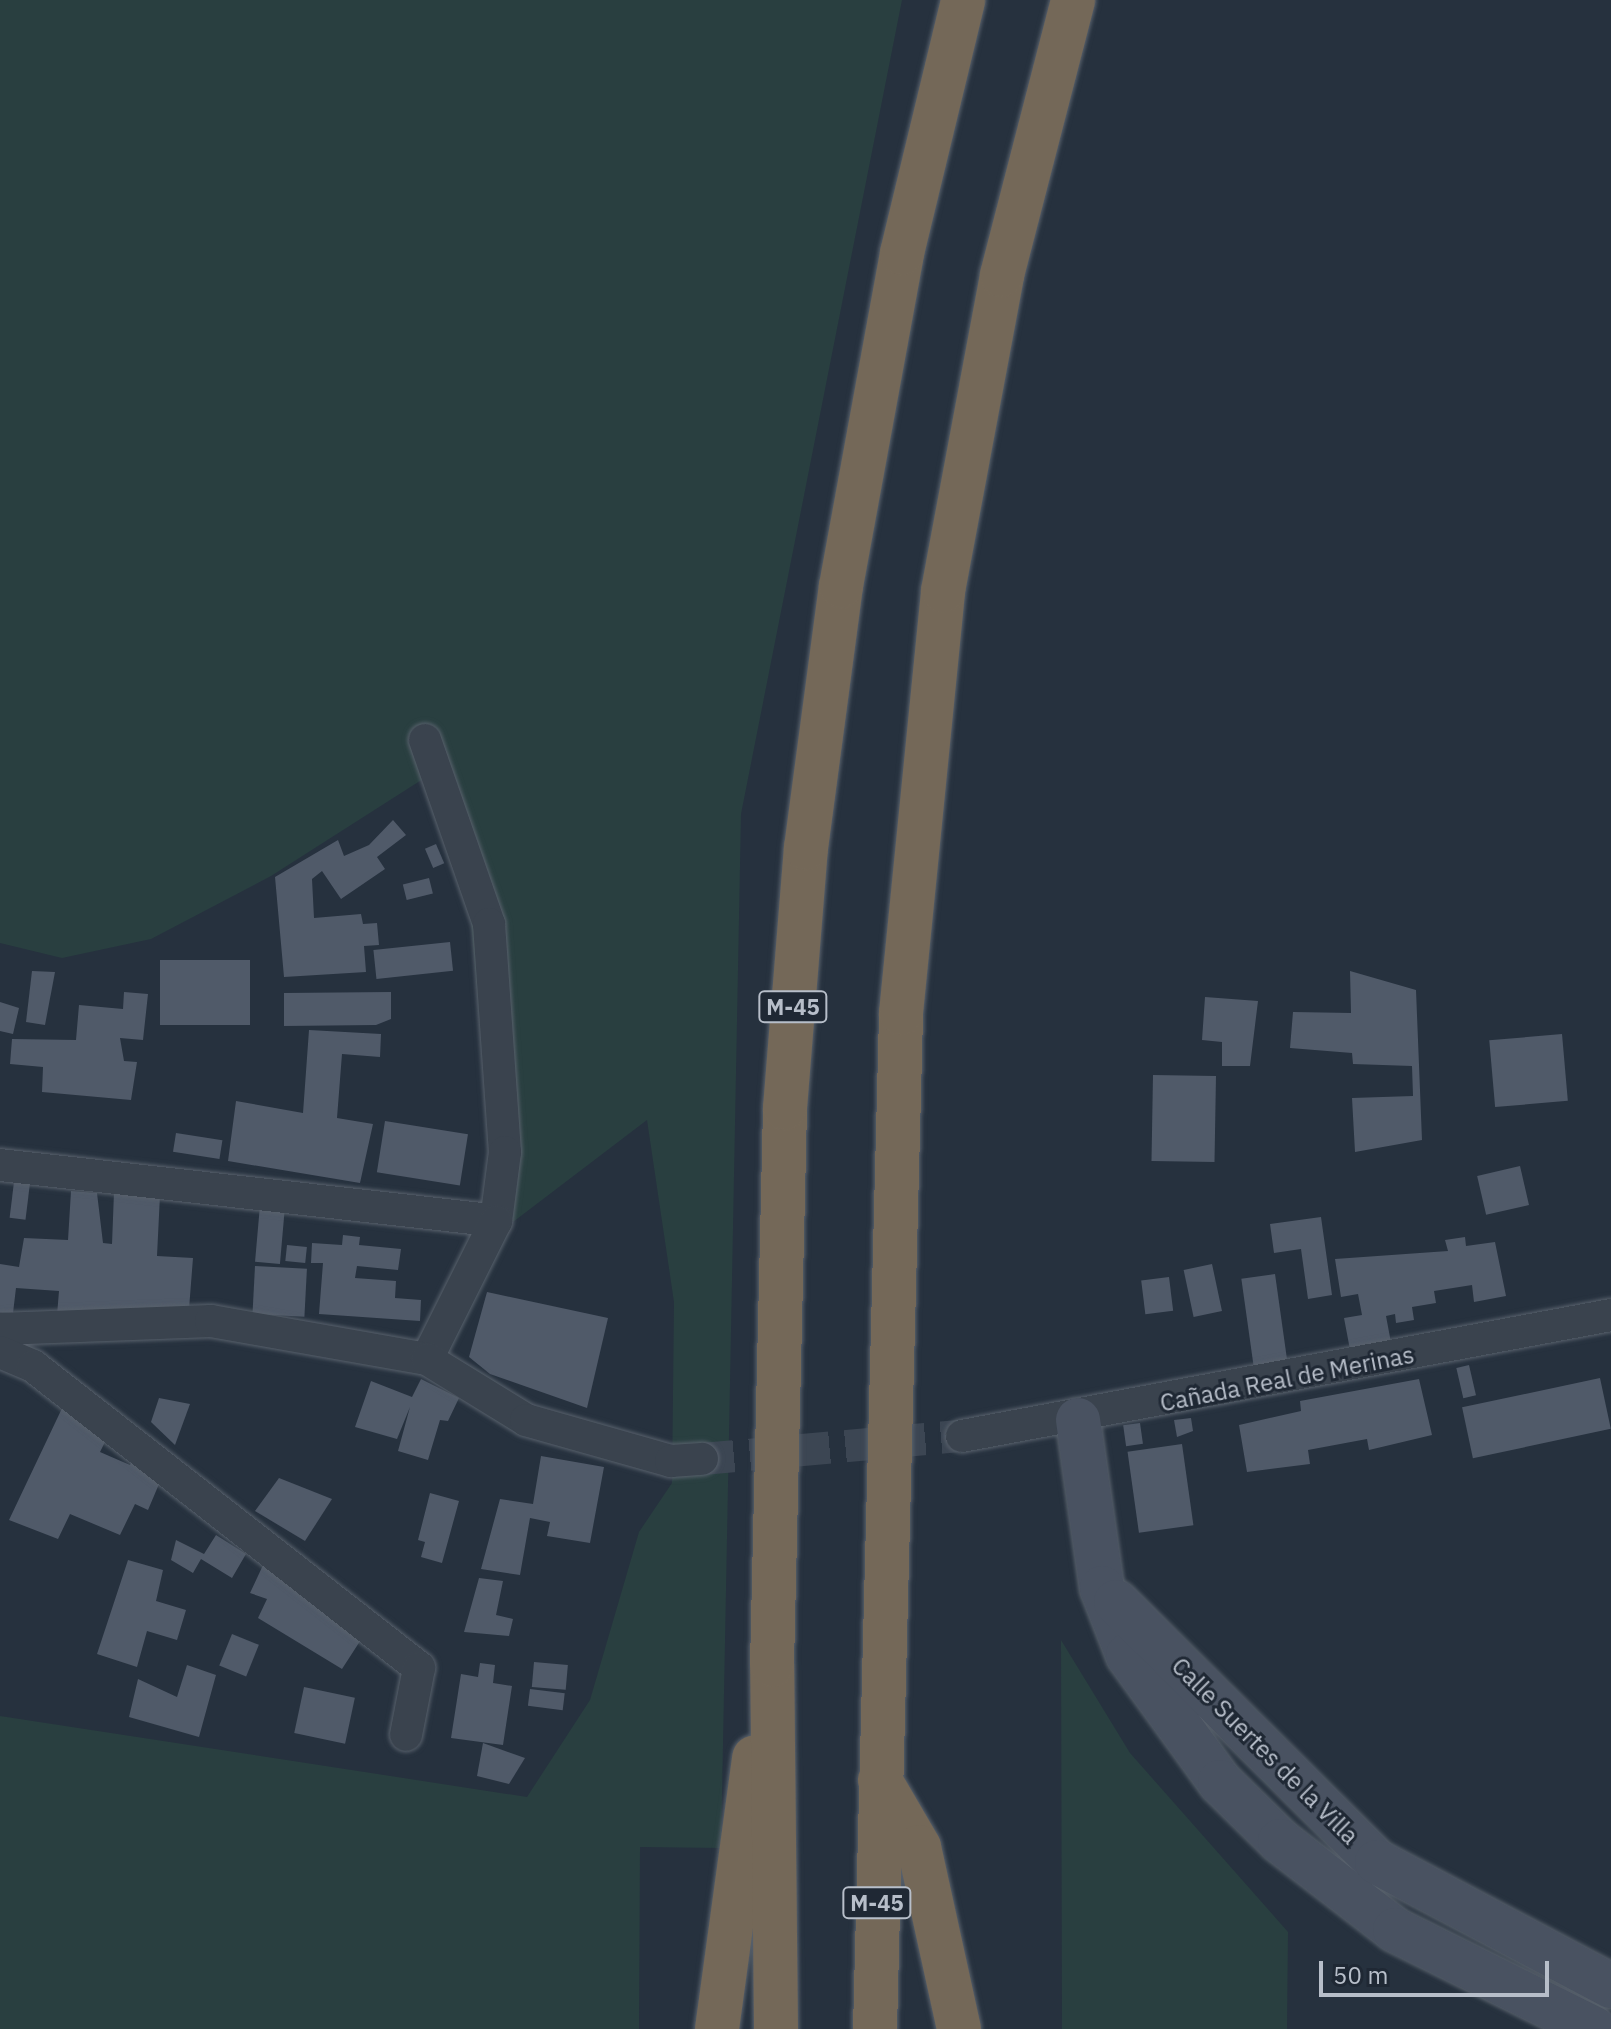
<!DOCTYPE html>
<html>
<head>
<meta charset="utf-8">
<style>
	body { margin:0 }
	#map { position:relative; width:1611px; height:2029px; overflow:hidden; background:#26313e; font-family:"IBM Plex Sans",sans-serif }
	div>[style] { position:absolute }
	.green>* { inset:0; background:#293f40 }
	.building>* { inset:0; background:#505a69; transform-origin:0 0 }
	.street-tunnel>* { height:32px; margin-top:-16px; transform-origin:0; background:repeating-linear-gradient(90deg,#3c4653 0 32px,transparent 0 48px) }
	.roads { filter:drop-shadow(0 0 2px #58616c) drop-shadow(0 0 2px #58616c) }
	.street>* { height:32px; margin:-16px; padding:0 16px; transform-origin:16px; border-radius:16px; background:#3a434e }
	.secondary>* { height:44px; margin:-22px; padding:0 22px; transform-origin:22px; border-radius:22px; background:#495261 }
	.highway>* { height:44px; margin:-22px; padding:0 22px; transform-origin:22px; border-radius:22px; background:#746858 }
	span { translate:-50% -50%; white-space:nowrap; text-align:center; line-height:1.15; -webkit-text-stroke:6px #1f2834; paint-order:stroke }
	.shield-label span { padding:2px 6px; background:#1f2834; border:2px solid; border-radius:6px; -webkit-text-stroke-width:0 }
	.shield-label { font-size:22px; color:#b7bec9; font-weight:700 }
	.street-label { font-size:24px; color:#b7bec9 }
	.scale { position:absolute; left:1319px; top:1961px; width:230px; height:36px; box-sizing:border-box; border:4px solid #b7bec9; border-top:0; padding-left:10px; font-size:24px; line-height:28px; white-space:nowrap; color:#b7bec9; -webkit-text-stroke:6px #1f2834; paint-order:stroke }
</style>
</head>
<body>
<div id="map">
	<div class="green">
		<i style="clip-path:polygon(0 0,902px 0,741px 814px,721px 1848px,640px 1847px,639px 2029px,0 2029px,0 1716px,527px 1797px,590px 1700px,639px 1532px,672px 1483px,674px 1302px,647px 1120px,513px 1222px,490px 1135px,469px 901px,423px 779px,271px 876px,151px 939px,62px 958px,0 943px)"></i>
		<i style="clip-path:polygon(1061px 1640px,1130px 1753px,1288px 1932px,1287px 2029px,1062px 2029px)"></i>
	</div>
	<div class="building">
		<i style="clip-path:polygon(393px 820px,406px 835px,377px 857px,385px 869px,341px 899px,322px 871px,312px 879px,314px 918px,361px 914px,363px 924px,377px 923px,379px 945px,364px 946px,366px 972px,284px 977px,275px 877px,338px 840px,344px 856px,369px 845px)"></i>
		<i style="left:436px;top:844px;width:21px;height:12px;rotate:67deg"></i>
		<i style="left:429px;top:878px;width:16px;height:27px;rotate:76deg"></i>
		<i style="left:450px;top:942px;width:29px;height:77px;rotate:84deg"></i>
		<i style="left:160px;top:960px;width:90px;height:65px"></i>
		<i style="clip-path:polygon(32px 971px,55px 972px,45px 1025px,26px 1022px)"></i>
		<i style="clip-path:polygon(1350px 971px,1416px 990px,1422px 1140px,1355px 1152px,1352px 1098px,1413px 1096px,1412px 1066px,1353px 1064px,1352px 1053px,1290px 1048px,1293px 1012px,1351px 1013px)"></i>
		<i style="clip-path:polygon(124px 992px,148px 994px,143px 1040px,120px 1038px,124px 1061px,137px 1062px,131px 1100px,42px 1092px,43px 1067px,10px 1064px,12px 1039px,76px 1040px,79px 1005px,123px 1009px)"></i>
		<i style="clip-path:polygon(391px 992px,391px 1019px,376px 1025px,284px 1026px,284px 993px)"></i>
		<i style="clip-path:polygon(1205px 997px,1258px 1001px,1250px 1066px,1222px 1066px,1222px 1042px,1202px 1040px)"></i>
		<i style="clip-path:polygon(0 1002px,19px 1008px,13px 1034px,0 1031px)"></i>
		<i style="clip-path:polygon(309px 1030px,381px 1034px,380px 1057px,342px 1054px,337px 1118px,373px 1124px,360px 1183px,228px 1161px,236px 1101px,303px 1113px)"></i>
		<i style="left:1562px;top:1034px;width:67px;height:73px;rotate:85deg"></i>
		<i style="left:1153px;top:1075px;width:63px;height:86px;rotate:1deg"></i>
		<i style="left:385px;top:1121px;width:84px;height:52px;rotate:9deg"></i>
		<i style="left:176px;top:1133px;width:47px;height:19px;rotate:9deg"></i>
		<i style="left:1520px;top:1166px;width:40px;height:44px;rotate:77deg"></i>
		<i style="left:14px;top:1182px;width:16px;height:36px;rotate:7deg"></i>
		<i style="clip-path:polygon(71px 1191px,97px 1193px,103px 1243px,112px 1244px,114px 1192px,160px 1195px,157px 1256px,193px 1258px,189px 1309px,57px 1315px,59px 1291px,16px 1288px,13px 1313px,0 1312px,0 1264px,19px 1267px,24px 1238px,68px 1240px)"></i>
		<i style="left:260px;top:1205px;width:25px;height:57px;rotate:5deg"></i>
		<i style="clip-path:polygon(1321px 1217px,1332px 1295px,1308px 1299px,1301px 1249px,1274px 1253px,1270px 1224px)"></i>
		<i style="clip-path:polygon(343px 1235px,360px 1237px,359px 1245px,401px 1249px,398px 1270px,357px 1266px,355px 1278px,396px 1281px,395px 1298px,421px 1300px,420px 1321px,319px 1314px,323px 1263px,311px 1263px,312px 1243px,342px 1245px)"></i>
		<i style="clip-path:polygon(1465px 1237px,1466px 1246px,1495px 1242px,1506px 1296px,1474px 1302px,1472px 1285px,1434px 1291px,1436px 1303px,1412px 1307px,1414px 1320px,1396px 1323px,1395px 1314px,1386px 1316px,1392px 1348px,1351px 1355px,1344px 1318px,1362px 1315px,1358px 1294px,1341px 1297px,1335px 1259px,1448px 1251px,1445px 1240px)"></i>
		<i style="left:287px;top:1245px;width:20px;height:16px;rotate:6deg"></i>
		<i style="left:1212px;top:1264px;width:48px;height:29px;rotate:78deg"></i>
		<i style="left:255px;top:1266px;width:52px;height:48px;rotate:3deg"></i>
		<i style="left:1275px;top:1274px;width:90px;height:34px;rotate:82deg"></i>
		<i style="left:1169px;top:1277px;width:34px;height:28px;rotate:83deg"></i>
		<i style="clip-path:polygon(487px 1292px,608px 1318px,587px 1408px,490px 1374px,469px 1357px)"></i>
		<i style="left:1469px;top:1365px;width:31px;height:13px;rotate:77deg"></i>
		<i style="left:1600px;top:1378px;width:52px;height:141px;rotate:78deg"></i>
		<i style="clip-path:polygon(421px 1379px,459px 1398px,448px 1421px,440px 1420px,428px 1460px,398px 1451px,410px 1407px,397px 1439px,355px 1427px,371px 1381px,412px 1397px)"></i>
		<i style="clip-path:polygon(1419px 1379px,1432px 1435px,1369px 1450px,1367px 1439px,1308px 1450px,1310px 1464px,1247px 1472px,1239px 1425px,1301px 1411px,1300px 1401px)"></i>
		<i style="clip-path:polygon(159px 1398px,190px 1404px,175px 1445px,151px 1422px)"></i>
		<i style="clip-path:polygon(65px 1402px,110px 1432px,100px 1452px,130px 1465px,135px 1454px,162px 1477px,148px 1510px,135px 1504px,120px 1535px,70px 1514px,58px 1539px,9px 1520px)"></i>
		<i style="clip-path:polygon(1191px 1418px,1193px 1431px,1177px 1437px,1174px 1420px)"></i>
		<i style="left:1140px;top:1423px;width:21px;height:17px;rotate:82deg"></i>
		<i style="left:1182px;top:1444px;width:82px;height:55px;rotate:82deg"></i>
		<i style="clip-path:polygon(541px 1456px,604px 1467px,590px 1543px,547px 1536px,550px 1522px,530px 1518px,520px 1575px,481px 1569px,500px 1499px,533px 1504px)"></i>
		<i style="clip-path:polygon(279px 1478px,332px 1499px,305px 1541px,255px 1511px)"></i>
		<i style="clip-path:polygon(430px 1493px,459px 1501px,442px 1563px,421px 1557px,425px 1542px,418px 1540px)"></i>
		<i style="clip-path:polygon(216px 1535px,246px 1554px,232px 1578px,201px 1559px,193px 1573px,171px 1560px,176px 1540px,204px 1554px)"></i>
		<i style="clip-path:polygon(128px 1560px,163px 1570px,156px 1601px,186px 1610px,177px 1640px,147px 1631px,137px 1667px,97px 1654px)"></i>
		<i style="clip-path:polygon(264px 1563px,364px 1635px,342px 1669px,258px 1618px,267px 1599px,250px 1593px)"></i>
		<i style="clip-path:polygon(479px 1578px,503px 1581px,496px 1615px,513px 1619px,509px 1636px,464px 1632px)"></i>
		<i style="left:232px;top:1634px;width:29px;height:34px;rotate:22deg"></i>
		<i style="left:534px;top:1662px;width:34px;height:25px;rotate:5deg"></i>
		<i style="clip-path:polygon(480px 1663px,495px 1665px,493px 1683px,512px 1686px,503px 1745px,451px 1738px,461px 1674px,478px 1677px)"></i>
		<i style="clip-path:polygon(187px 1665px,216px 1675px,199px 1737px,129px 1717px,138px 1679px,177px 1697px)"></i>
		<i style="left:304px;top:1687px;width:52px;height:47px;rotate:12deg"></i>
		<i style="left:530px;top:1689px;width:35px;height:17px;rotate:7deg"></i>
		<i style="clip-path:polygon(483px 1743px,525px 1758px,509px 1784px,477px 1776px)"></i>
	</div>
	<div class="street-tunnel">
		<i style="left:702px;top:1459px;width:261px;rotate:-5.1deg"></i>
	</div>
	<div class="roads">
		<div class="street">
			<i style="left:425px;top:740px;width:195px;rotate:70.8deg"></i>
			<i style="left:489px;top:924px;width:229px;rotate:86deg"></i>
			<i style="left:505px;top:1152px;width:70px;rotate:97.4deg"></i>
			<i style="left:0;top:1165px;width:499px;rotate:6.4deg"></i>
			<i style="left:496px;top:1221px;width:154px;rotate:116.6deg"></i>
			<i style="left:0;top:1329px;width:211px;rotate:-2.2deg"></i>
			<i style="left:211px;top:1321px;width:219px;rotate:10deg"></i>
			<i style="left:427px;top:1359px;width:116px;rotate:31.6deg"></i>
			<i style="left:526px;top:1420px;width:151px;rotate:15.8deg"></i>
			<i style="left:671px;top:1461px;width:31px;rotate:-4deg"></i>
			<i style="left:0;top:1352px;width:36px;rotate:23deg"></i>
			<i style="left:33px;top:1366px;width:490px;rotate:38deg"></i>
			<i style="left:419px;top:1668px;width:68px;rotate:101deg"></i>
			<i style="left:962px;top:1436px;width:660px;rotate:-10.56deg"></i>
		</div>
		<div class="secondary">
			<i style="left:1078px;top:1420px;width:170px;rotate:81.9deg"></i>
			<i style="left:1102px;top:1588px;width:72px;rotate:68.8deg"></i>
			<i style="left:1128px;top:1655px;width:157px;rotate:54.1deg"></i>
			<i style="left:1220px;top:1782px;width:84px;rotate:44.5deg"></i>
			<i style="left:1280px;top:1841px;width:145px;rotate:37.7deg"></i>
			<i style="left:1395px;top:1930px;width:222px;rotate:26.4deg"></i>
			<i style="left:1116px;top:1602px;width:368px;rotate:44.9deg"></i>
			<i style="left:1377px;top:1862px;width:265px;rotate:27.9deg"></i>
		</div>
		<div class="highway">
			<i style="left:880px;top:1780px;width:78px;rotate:59.8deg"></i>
			<i style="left:919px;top:1847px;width:186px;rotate:77.6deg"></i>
			<i style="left:717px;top:2029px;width:274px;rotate:-82.2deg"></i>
			<i style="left:776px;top:2029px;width:364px;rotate:-90.6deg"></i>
			<i style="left:772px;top:1665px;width:557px;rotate:-88.66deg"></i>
			<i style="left:785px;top:1108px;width:261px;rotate:-85.4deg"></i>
			<i style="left:806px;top:848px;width:264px;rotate:-82.4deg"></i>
			<i style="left:841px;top:586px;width:339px;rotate:-79.6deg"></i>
			<i style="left:902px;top:253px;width:260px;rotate:-76.4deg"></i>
			<i style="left:875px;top:2029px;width:1016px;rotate:-88.53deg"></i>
			<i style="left:901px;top:1013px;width:424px;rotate:-84.3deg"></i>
			<i style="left:943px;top:591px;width:321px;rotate:-79.4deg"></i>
			<i style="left:1002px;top:275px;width:284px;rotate:-75.5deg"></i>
		</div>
	</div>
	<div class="shield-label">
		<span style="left:793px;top:1007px">M-45</span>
		<span style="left:877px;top:1903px">M-45</span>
	</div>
	<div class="street-label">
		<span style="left:1287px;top:1379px;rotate:-11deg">Cañada Real de Merinas</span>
		<span style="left:1265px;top:1751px;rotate:45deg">Calle Suertes de la Villa</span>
	</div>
	<div class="scale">50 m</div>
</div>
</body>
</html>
